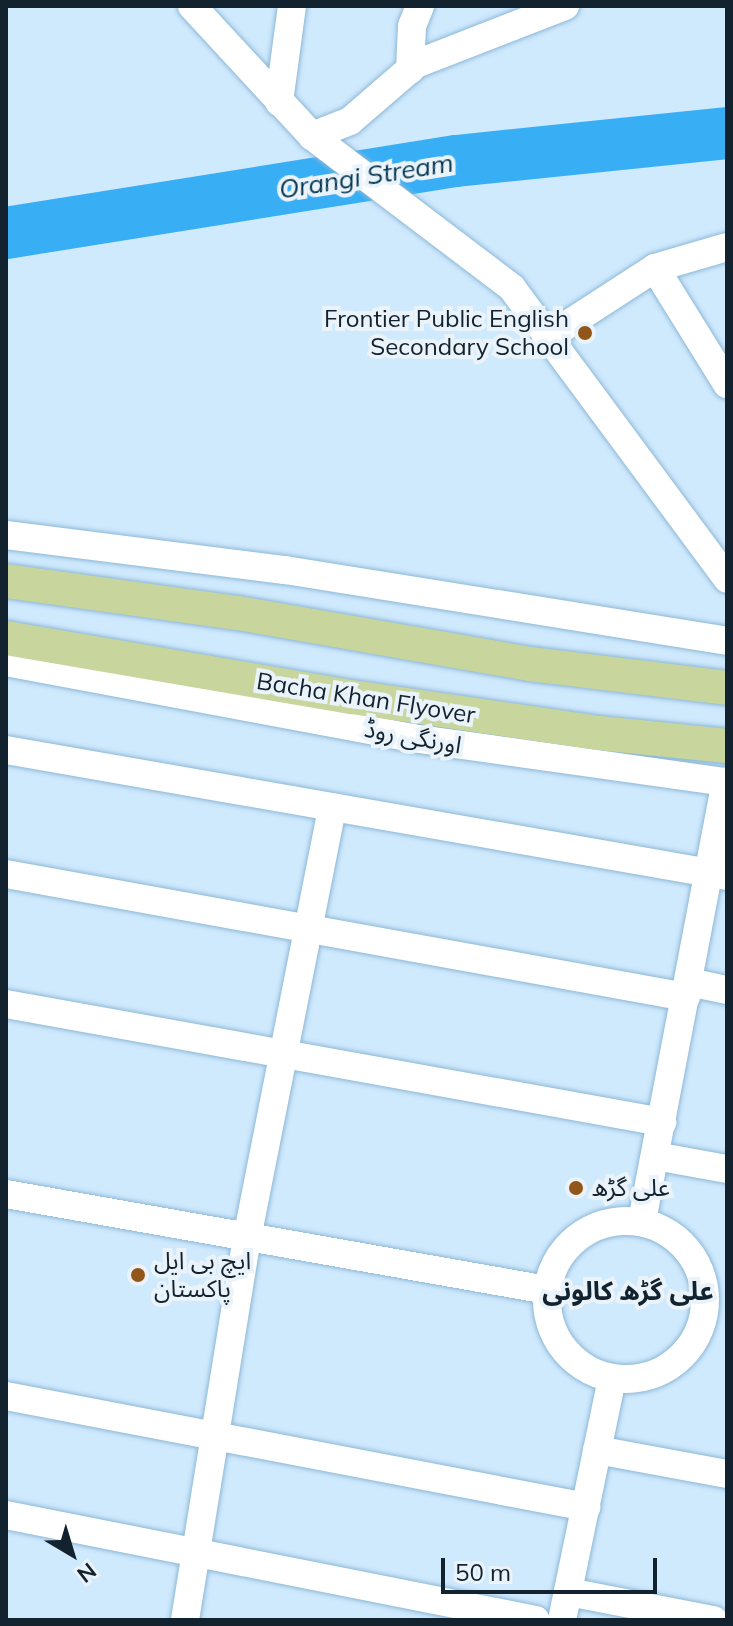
<!DOCTYPE html>
<html>
<head>
<meta charset="utf-8">
<style>
	body { margin:0 }
	#map { position:relative; width:733px; height:1626px; overflow:hidden; background:#cfe9fd; font-family:Mulish,"Noto Sans Arabic",sans-serif }
	div>[style] { position:absolute }
	.river>* { height:52px; margin:-26px; padding:0 26px; transform-origin:26px; border-radius:26px; background:#38aef5 }
	.roads { filter:drop-shadow(0 0 2px #8db8d7) drop-shadow(0 0 2px #8db8d7) }
	.minor>* { height:28px; margin:-14px; padding:0 14px; transform-origin:14px; border-radius:14px; background:#fff }
	.minor>.ring { margin:-14px; padding:0; box-sizing:content-box; background:none; border:28px solid #fff; border-radius:50% }
	.major>* { height:34px; margin:-17px; padding:0 17px; transform-origin:17px; border-radius:17px; background:#c8d69e }
	.dots>* { width:22px; height:22px; translate:-50% -50%; box-sizing:border-box; border:4px solid #ebf3fa; border-radius:50% }
	span { translate:-50% -50%; white-space:nowrap; text-align:center; line-height:1.15; -webkit-text-stroke:8px #ebf3fa; paint-order:stroke }
	.poi-label { font-size:24px; color:#12232f }
	.right { translate:-100% -50%; text-align:right }
	.left { translate:0 -50%; text-align:left }
	.street-label { font-size:24px; color:#12232f }
	.water-label { font-size:26px; color:#053753; font-style:italic }
	.neighbourhood-label { font-size:26px; color:#12232f; font-weight:700 }
	.frame { position:absolute; inset:0; border:8px solid #12232f; pointer-events:none }
	.north { position:absolute; left:32px; top:1514px; width:80px; height:80px; -webkit-text-stroke:6px #ebf3fa; paint-order:stroke; rotate:142deg; font-size:22px; font-weight:700; line-height:32px; text-align:center; color:#12232f }
	.north::after { content:''; display:block; margin:auto; width:28px; height:36px; background:#12232f; clip-path:polygon(50% 0,100% 100%,50% 72%,0 100%) }
	.scale { position:absolute; left:441px; top:1558px; width:216px; height:36px; box-sizing:border-box; border:4px solid #12232f; border-top:0; padding-left:10px; font-size:24px; line-height:28px; white-space:nowrap; color:#12232f; -webkit-text-stroke:6px #ebf3fa; paint-order:stroke }
</style>
</head>
<body>
<div id="map">
	<div class="river">
		<i style="left:6px;top:233px;width:456px;rotate:-9.1deg"></i>
		<i style="left:456px;top:161px;width:272px;rotate:-5.9deg"></i>
	</div>
	<div class="roads">
		<div class="minor">
			<i style="left:192px;top:6px;width:177px;rotate:47.3deg"></i>
			<i style="left:312px;top:136px;width:251px;rotate:37.2deg"></i>
			<i style="left:512px;top:288px;width:362px;rotate:53.5deg"></i>
			<i style="left:410px;top:70px;width:44px;rotate:-87.4deg"></i>
			<i style="left:412px;top:26px;width:22px;rotate:-68deg"></i>
			<i style="left:279px;top:102px;width:97px;rotate:-82.3deg"></i>
			<i style="left:312px;top:136px;width:41px;rotate:-21.5deg"></i>
			<i style="left:350px;top:121px;width:87px;rotate:-40.8deg"></i>
			<i style="left:416px;top:64px;width:160px;rotate:-21.3deg"></i>
			<i style="left:655px;top:268px;width:137px;rotate:58.2deg"></i>
			<i style="left:550px;top:336px;width:125px;rotate:-32.9deg"></i>
			<i style="left:655px;top:268px;width:75px;rotate:-16.3deg"></i>
			<i style="left:6px;top:535px;width:281px;rotate:7.2deg"></i>
			<i style="left:285px;top:570px;width:448px;rotate:9.1deg"></i>
			<i style="left:6px;top:662px;width:413px;rotate:10.6deg"></i>
			<i style="left:412px;top:738px;width:318px;rotate:8deg"></i>
			<i style="left:6px;top:750px;width:732px;rotate:9.91deg"></i>
			<i style="left:6px;top:874px;width:691px;rotate:10.25deg"></i>
			<i style="left:689px;top:982px;width:39px;rotate:12deg"></i>
			<i style="left:6px;top:1004px;width:667px;rotate:10.2deg"></i>
			<i style="left:655px;top:1156px;width:73px;rotate:10.2deg"></i>
			<i style="left:6px;top:1194px;width:549px;rotate:10.06deg"></i>
			<i class="ring" style="left:547px;top:1221px;width:130px;height:130px"></i>
			<i style="left:642px;top:1221px;width:447px;rotate:-79.2deg"></i>
			<i style="left:6px;top:1396px;width:591px;rotate:10.83deg"></i>
			<i style="left:597px;top:1450px;width:132px;rotate:10.5deg"></i>
			<i style="left:6px;top:1515px;width:540px;rotate:11.21deg"></i>
			<i style="left:568px;top:1592px;width:148px;rotate:10.9deg"></i>
			<i style="left:185px;top:1620px;width:387px;rotate:-80.8deg"></i>
			<i style="left:247px;top:1238px;width:439px;rotate:-78.8deg"></i>
			<i style="left:562px;top:1620px;width:247px;rotate:-78.3deg"></i>
		</div>
		<div class="major">
			<i style="left:6px;top:581px;width:234px;rotate:7.9deg"></i>
			<i style="left:238px;top:613px;width:296px;rotate:9.9deg"></i>
			<i style="left:530px;top:664px;width:198px;rotate:6.9deg"></i>
			<i style="left:6px;top:638px;width:351px;rotate:9.7deg"></i>
			<i style="left:352px;top:697px;width:250px;rotate:8.3deg"></i>
			<i style="left:599px;top:733px;width:129px;rotate:5.8deg"></i>
		</div>
	</div>
	<div class="dots">
		<i style="left:585px;top:333px;background:#935619"></i>
		<i style="left:576px;top:1188px;background:#935619"></i>
		<i style="left:138px;top:1275px;background:#935619"></i>
	</div>
	<div class="poi-label">
		<span class="right" style="left:569px;top:333px">Frontier Public English<br>Secondary School</span>
		<span class="left" style="left:592px;top:1188px">علی گڑھ</span>
		<span class="left" style="left:154px;top:1275px">ایچ بی ایل<br>پاکستان</span>
	</div>
	<div class="street-label">
		<span style="left:366px;top:698px;rotate:9deg">Bacha Khan Flyover</span>
		<span style="left:413px;top:737px;rotate:10deg">اورنگی روڈ</span>
	</div>
	<div class="water-label">
		<span style="left:366px;top:176px;rotate:-9deg">Orangi Stream</span>
	</div>
	<div class="neighbourhood-label">
		<span style="left:628px;top:1291px">علی گڑھ کالونی</span>
	</div>
	<div class="frame"></div>
	<div class="north">N</div>
	<div class="scale">50 m</div>
</div>
</body>
</html>
